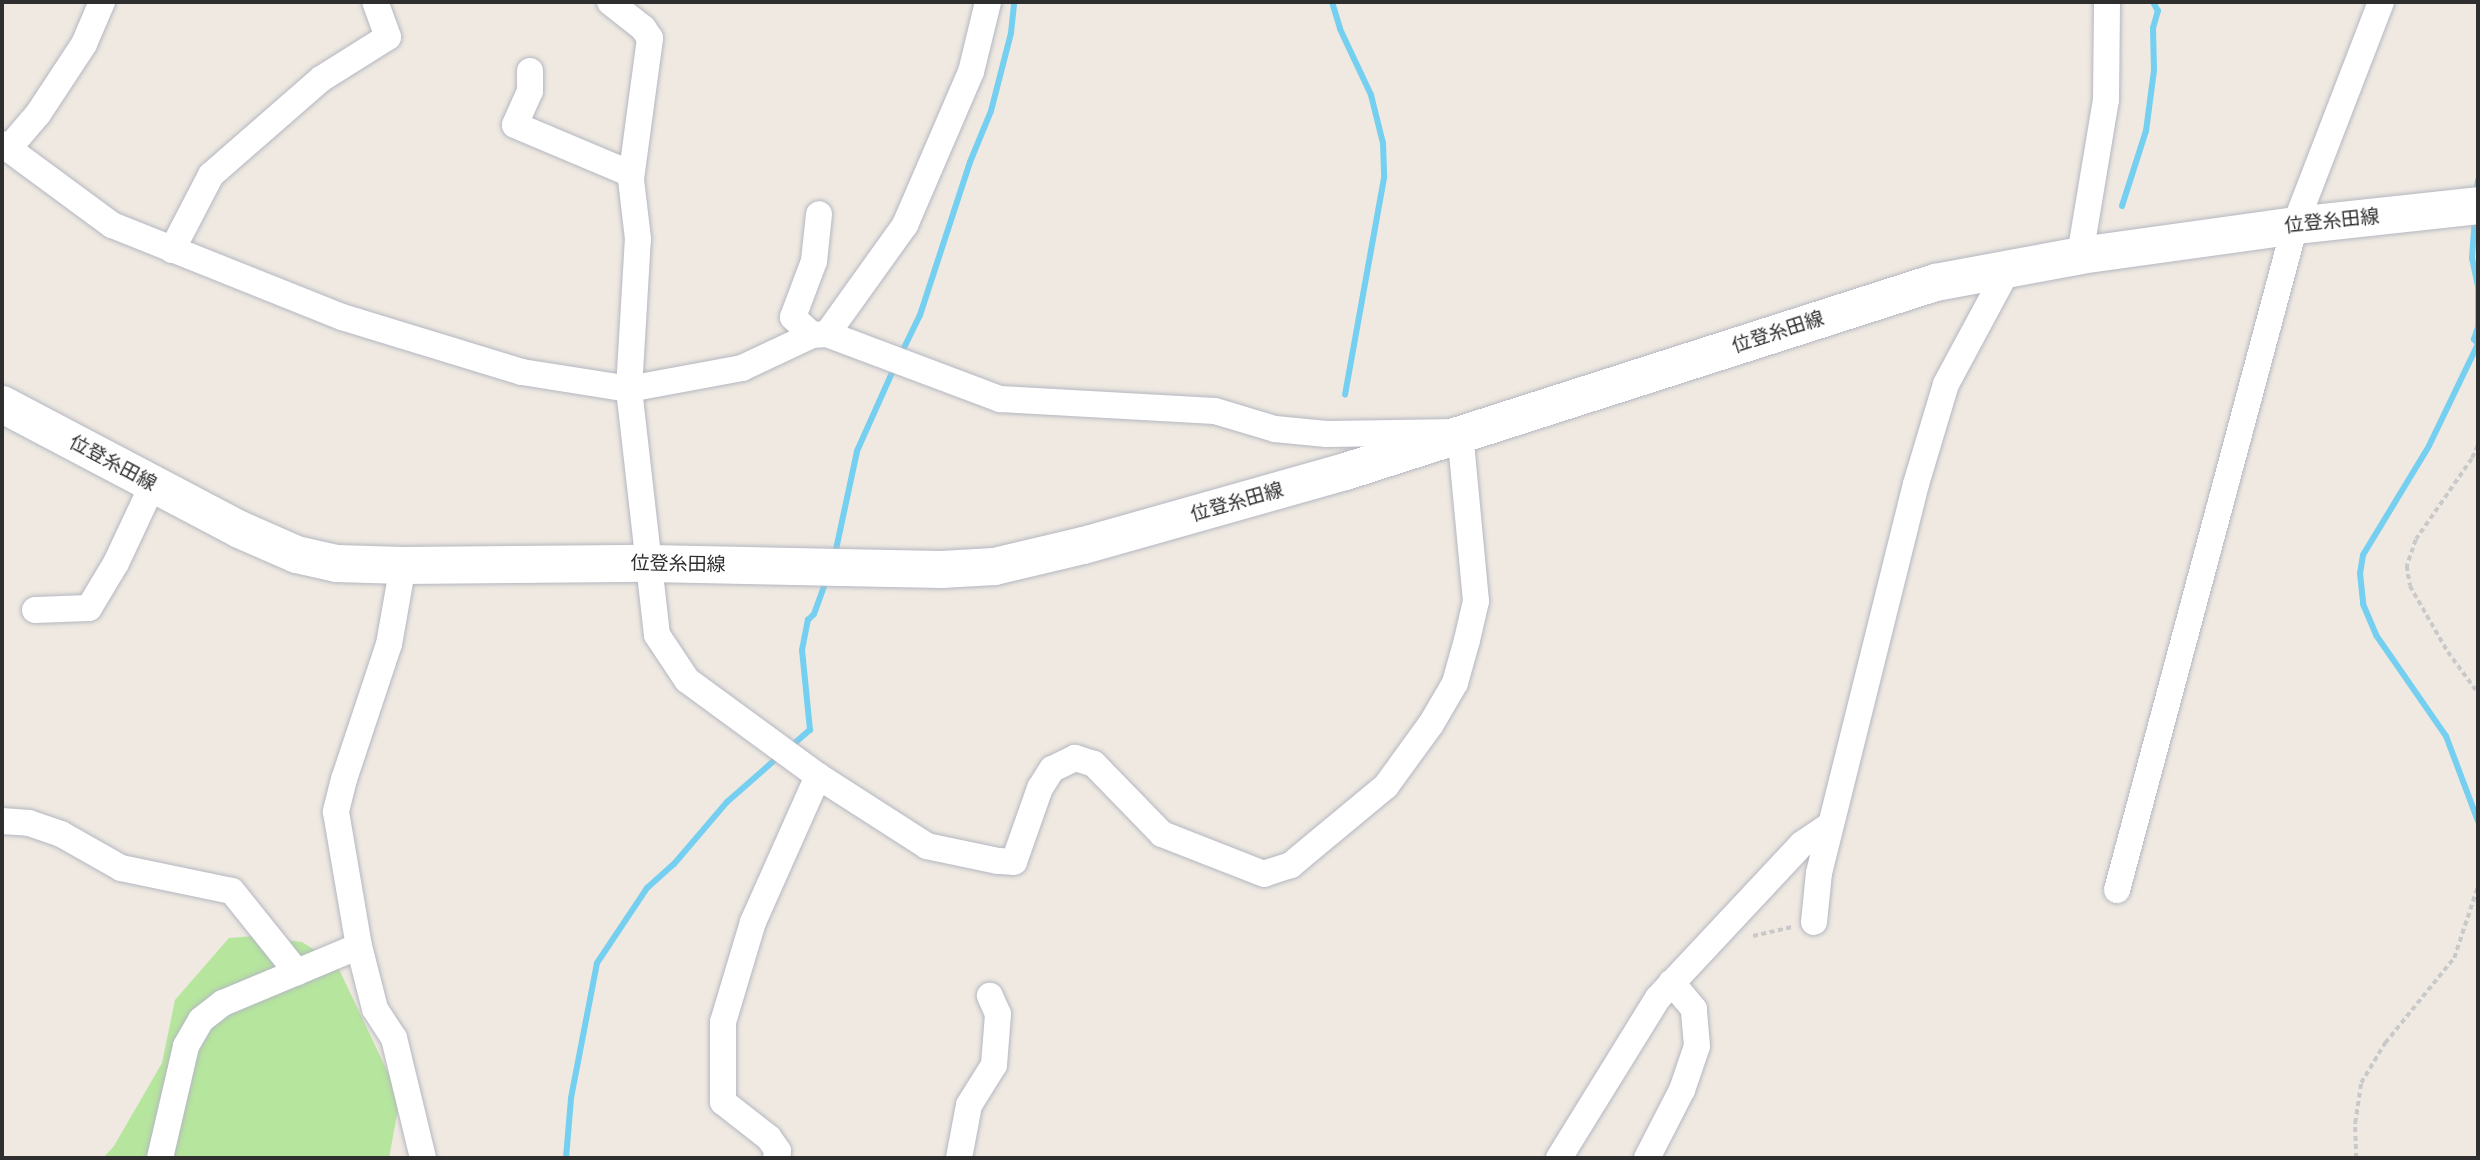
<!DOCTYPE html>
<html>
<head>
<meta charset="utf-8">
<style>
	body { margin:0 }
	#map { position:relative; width:2480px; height:1160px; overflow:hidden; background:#efe9e1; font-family:"PT Sans","Noto Sans JP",sans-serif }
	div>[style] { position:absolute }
	.green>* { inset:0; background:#b6e59e }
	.stream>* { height:6px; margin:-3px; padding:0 3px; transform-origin:3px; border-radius:3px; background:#75cff0 }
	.path>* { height:3.5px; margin-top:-1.75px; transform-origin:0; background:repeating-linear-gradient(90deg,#c9c9c9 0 5px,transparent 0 8.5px) }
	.roads { filter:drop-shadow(0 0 2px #b4b7c1) drop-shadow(0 0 2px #b4b7c1) }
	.street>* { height:26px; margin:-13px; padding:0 13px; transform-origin:13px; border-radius:13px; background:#fff }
	.secondary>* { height:37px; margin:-18.5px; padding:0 18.5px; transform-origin:18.5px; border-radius:18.5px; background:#fff }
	span { translate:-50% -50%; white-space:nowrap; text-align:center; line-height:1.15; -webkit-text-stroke:5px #fff; paint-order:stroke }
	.street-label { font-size:19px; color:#2e2e2e }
	.frame { position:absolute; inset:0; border:4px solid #2e2e2e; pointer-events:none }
</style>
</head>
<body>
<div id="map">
	<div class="green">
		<i style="clip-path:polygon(254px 936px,302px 942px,336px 963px,400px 1098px,389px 1158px,103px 1158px,114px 1146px,162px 1063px,175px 1000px,229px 938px)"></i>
	</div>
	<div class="stream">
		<i style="left:1332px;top:2px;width:28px;rotate:73deg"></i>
		<i style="left:1340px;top:29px;width:73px;rotate:64.8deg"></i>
		<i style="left:1371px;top:95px;width:49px;rotate:76deg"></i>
		<i style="left:1383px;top:143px;width:35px;rotate:88deg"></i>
		<i style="left:1384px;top:178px;width:220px;rotate:100.2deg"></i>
		<i style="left:2476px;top:195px;width:15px;rotate:-82deg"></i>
		<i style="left:2122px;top:206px;width:79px;rotate:-72.3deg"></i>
		<i style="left:2146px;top:131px;width:62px;rotate:-82.5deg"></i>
		<i style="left:2154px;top:70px;width:42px;rotate:-91.4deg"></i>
		<i style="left:2153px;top:28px;width:18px;rotate:-74deg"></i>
		<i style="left:2158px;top:11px;width:10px;rotate:-119deg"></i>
		<i style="left:2475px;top:217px;width:41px;rotate:94.2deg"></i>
		<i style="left:2472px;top:258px;width:30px;rotate:78deg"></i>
		<i style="left:2478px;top:289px;width:38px;rotate:90deg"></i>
		<i style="left:2478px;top:327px;width:13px;rotate:108deg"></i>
		<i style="left:2474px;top:339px;width:6px;rotate:51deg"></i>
		<i style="left:2478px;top:344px;width:113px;rotate:115.7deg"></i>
		<i style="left:2429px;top:446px;width:127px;rotate:121.2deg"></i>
		<i style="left:2363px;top:555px;width:18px;rotate:99deg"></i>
		<i style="left:2360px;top:573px;width:31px;rotate:84deg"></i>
		<i style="left:2363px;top:604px;width:34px;rotate:67deg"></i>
		<i style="left:2376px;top:635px;width:123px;rotate:55.3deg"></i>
		<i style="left:2446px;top:736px;width:91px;rotate:69.4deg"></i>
		<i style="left:900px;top:356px;width:46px;rotate:-64deg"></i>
		<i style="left:920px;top:315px;width:161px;rotate:-71.9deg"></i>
		<i style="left:970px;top:162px;width:55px;rotate:-67.6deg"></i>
		<i style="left:991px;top:111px;width:81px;rotate:-75.6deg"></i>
		<i style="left:1011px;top:33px;width:31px;rotate:-84deg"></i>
		<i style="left:835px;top:554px;width:105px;rotate:-77.9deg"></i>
		<i style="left:857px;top:451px;width:93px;rotate:-65.9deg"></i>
		<i style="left:789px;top:748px;width:28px;rotate:-41deg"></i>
		<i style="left:810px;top:730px;width:80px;rotate:-95.7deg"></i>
		<i style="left:802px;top:650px;width:31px;rotate:-79deg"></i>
		<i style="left:808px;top:620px;width:8px;rotate:-45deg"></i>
		<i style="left:814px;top:614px;width:38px;rotate:-70deg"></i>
		<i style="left:566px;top:1158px;width:60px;rotate:-85.2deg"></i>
		<i style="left:571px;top:1098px;width:137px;rotate:-79.1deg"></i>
		<i style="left:597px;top:963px;width:90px;rotate:-56.3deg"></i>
		<i style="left:647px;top:888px;width:36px;rotate:-42deg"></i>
		<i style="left:674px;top:864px;width:82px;rotate:-49.5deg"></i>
		<i style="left:727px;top:802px;width:68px;rotate:-41.4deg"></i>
	</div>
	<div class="path">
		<i style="left:2478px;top:446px;width:14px;rotate:115deg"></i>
		<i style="left:2472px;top:459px;width:98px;rotate:124.7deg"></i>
		<i style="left:2416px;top:540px;width:28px;rotate:109deg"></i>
		<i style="left:2407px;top:566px;width:20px;rotate:81deg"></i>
		<i style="left:2410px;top:586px;width:76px;rotate:60.1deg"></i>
		<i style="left:2448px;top:652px;width:51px;rotate:53.8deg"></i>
		<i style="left:1753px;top:936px;width:40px;rotate:-13deg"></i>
		<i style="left:2356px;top:1158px;width:35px;rotate:-92deg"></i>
		<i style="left:2355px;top:1123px;width:40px;rotate:-81.5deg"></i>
		<i style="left:2361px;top:1083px;width:47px;rotate:-59deg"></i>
		<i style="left:2385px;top:1043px;width:109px;rotate:-50.9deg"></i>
		<i style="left:2454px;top:958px;width:76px;rotate:-71.6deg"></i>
	</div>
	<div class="roads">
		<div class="street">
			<i style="left:530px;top:71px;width:20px;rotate:90deg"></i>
			<i style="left:530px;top:91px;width:37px;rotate:114deg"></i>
			<i style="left:515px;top:125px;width:126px;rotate:22.9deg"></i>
			<i style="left:2px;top:144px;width:137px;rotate:36.4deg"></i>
			<i style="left:112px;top:225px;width:248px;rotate:21.8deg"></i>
			<i style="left:342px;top:317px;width:188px;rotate:17deg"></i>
			<i style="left:522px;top:372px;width:108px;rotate:9deg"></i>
			<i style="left:629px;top:389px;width:115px;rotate:-10.5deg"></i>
			<i style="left:742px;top:368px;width:77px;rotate:-25.2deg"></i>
			<i style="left:812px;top:335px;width:15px;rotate:-4deg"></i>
			<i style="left:827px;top:334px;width:185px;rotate:20.6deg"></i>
			<i style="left:1000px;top:399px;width:215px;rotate:3.2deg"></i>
			<i style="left:1215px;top:411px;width:63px;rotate:16.7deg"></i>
			<i style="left:1275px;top:429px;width:52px;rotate:5.5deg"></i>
			<i style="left:1327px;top:434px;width:133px;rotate:-0.9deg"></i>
			<i style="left:1460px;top:432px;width:170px;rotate:84.6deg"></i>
			<i style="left:1476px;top:601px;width:40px;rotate:103deg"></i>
			<i style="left:1467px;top:640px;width:45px;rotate:105.6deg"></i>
			<i style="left:1455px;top:683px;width:48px;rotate:120.3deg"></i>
			<i style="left:1431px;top:724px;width:77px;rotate:126deg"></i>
			<i style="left:1386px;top:786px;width:124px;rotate:140.3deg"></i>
			<i style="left:1291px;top:865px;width:28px;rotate:162deg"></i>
			<i style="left:1264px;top:874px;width:110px;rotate:-158.6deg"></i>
			<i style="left:1162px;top:834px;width:98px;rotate:-134.2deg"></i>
			<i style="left:1094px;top:764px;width:20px;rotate:-162deg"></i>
			<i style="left:1075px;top:758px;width:25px;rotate:154deg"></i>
			<i style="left:1052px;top:769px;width:22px;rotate:122deg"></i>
			<i style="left:1040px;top:788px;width:78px;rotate:109.4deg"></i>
			<i style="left:1014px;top:862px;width:16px;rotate:-176deg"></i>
			<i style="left:998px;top:861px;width:73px;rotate:-168.1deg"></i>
			<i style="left:927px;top:846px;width:130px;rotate:-147.3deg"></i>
			<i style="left:818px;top:776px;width:162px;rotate:-143.8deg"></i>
			<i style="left:687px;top:680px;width:54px;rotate:-123.7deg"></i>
			<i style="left:657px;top:635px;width:248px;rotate:-96.5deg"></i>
			<i style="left:629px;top:389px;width:150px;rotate:-86.6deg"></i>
			<i style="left:638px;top:239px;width:60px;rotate:-96.7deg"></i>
			<i style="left:631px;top:179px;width:142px;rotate:-82.3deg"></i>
			<i style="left:650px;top:38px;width:12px;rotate:-125deg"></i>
			<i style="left:643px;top:28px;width:42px;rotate:-141.8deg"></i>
			<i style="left:8px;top:149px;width:46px;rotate:-49.4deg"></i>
			<i style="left:38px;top:114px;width:84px;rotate:-56.7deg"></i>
			<i style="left:84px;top:44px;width:46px;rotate:-66.8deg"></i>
			<i style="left:172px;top:250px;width:85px;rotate:-62.5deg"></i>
			<i style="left:211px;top:175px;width:146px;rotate:-41.1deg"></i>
			<i style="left:321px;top:79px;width:79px;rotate:-32.1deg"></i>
			<i style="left:388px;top:37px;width:37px;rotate:-110deg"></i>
			<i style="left:2080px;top:255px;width:157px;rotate:-80.5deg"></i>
			<i style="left:2106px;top:100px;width:98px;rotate:-89.4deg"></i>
			<i style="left:827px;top:334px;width:134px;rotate:-54.4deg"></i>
			<i style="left:905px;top:225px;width:167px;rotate:-66.7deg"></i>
			<i style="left:971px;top:72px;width:72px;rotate:-76.3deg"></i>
			<i style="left:812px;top:335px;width:26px;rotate:-137deg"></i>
			<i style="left:793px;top:317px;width:60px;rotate:-69.4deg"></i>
			<i style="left:814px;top:261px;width:47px;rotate:-83.9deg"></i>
			<i style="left:403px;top:565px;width:80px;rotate:100deg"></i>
			<i style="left:389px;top:644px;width:142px;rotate:108.4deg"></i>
			<i style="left:344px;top:779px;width:34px;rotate:104deg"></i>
			<i style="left:336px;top:812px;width:136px;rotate:80.3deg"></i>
			<i style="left:359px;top:946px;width:65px;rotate:75.7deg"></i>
			<i style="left:375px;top:1009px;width:35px;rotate:57deg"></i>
			<i style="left:394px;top:1038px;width:123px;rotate:76.4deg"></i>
			<i style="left:35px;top:610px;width:54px;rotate:-2.1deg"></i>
			<i style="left:89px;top:608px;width:52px;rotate:-59deg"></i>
			<i style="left:116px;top:563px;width:87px;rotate:-64.9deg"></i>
			<i style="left:2px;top:821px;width:27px;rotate:4deg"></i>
			<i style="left:29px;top:823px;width:34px;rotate:19deg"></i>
			<i style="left:61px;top:834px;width:69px;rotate:29.5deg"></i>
			<i style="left:121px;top:868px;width:113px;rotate:11.7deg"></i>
			<i style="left:232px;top:891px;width:104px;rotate:51.3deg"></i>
			<i style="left:2117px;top:890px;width:688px;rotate:-75.01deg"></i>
			<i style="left:2295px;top:225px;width:239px;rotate:-68.9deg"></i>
			<i style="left:1814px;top:922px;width:49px;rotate:-84.2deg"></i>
			<i style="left:1819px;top:873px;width:401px;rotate:-76deg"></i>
			<i style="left:1916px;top:484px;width:104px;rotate:-73.3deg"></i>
			<i style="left:1946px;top:384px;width:135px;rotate:-61.7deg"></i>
			<i style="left:160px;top:1158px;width:115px;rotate:-76.9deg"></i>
			<i style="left:186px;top:1046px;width:30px;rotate:-60deg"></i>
			<i style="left:201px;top:1020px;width:28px;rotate:-38deg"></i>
			<i style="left:223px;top:1003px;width:147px;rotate:-22.7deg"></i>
			<i style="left:776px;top:1158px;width:7px;rotate:-74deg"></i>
			<i style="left:778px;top:1151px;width:16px;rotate:-125deg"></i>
			<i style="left:769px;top:1138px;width:58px;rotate:-142deg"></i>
			<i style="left:723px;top:1102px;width:80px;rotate:-90deg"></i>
			<i style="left:723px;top:1022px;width:104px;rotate:-73.3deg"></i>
			<i style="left:753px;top:922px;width:160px;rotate:-66deg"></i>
			<i style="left:959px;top:1158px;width:54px;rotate:-79.3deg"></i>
			<i style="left:969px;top:1105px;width:47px;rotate:-58deg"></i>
			<i style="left:994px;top:1065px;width:51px;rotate:-85.5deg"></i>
			<i style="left:998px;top:1014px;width:20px;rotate:-114deg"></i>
			<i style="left:1559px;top:1158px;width:188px;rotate:-58.3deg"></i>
			<i style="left:1658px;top:998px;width:211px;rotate:-46.9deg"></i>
			<i style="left:1802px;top:844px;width:34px;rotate:-34deg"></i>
			<i style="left:1647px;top:1158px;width:76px;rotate:-62.8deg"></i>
			<i style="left:1682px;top:1090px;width:46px;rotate:-71.2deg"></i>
			<i style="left:1697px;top:1046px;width:37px;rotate:-95deg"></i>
			<i style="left:1694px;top:1009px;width:35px;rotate:-130deg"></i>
		</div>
		<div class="secondary">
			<i style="left:2px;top:404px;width:268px;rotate:27.8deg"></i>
			<i style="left:239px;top:529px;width:62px;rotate:23.7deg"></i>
			<i style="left:296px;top:554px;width:41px;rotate:12.7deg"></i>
			<i style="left:336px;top:563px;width:67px;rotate:1.7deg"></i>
			<i style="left:403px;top:565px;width:247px;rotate:-0.5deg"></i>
			<i style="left:650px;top:563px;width:291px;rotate:1.2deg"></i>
			<i style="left:941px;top:569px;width:53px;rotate:-3.2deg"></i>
			<i style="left:994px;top:566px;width:91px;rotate:-13.3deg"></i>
			<i style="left:1083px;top:545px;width:272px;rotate:-15.8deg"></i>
			<i style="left:1345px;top:471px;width:620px;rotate:-17.76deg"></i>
			<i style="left:1935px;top:282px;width:147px;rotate:-10.5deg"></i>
			<i style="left:2080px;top:255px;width:217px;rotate:-7.9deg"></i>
			<i style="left:2295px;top:225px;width:184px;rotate:-6.2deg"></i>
		</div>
	</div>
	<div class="street-label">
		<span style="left:2332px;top:221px;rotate:-6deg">位登糸田線</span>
		<span style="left:1778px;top:332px;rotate:-18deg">位登糸田線</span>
		<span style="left:113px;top:463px;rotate:28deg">位登糸田線</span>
		<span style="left:1237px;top:502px;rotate:-16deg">位登糸田線</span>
		<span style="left:678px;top:564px;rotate:1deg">位登糸田線</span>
	</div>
	<div class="frame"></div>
</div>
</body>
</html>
